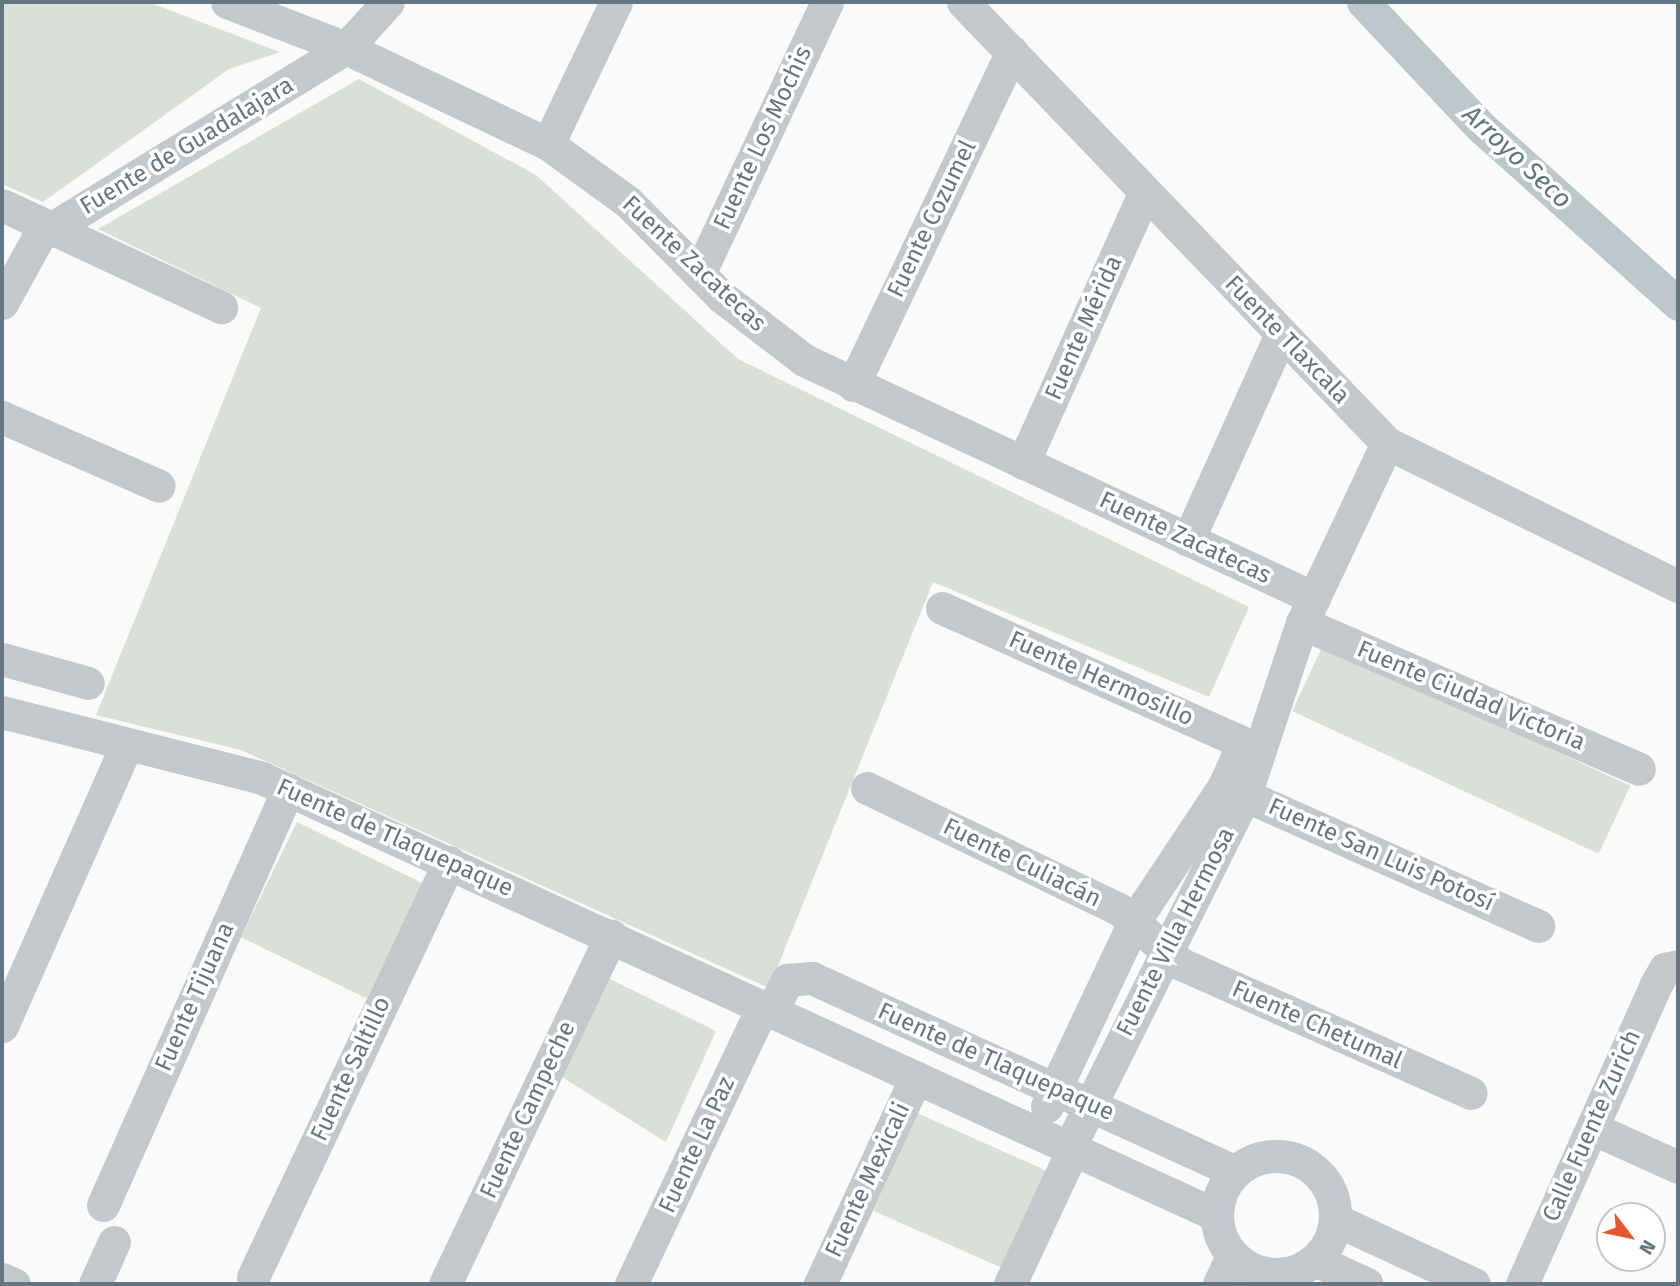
<!DOCTYPE html>
<html>
<head>
<meta charset="utf-8">
<style>
	body { margin:0 }
	#map { position:relative; width:1680px; height:1286px; overflow:hidden; background:#fafaf8; font-family:"Fira Sans",sans-serif }
	div>[style] { position:absolute }
	.green>* { inset:0; background:#dadfd7; transform-origin:0 0 }
	.canal>* { height:33px; margin:-16.5px; padding:0 16.5px; transform-origin:16.5px; border-radius:16.5px; background:#bbc7cb }
	.minor>* { height:33px; margin:-16.5px; padding:0 16.5px; transform-origin:16.5px; border-radius:16.5px; background:#c3c8cc }
	.minor>.ring { margin:-16.5px; padding:0; box-sizing:content-box; background:none; border:33px solid #c3c8cc; border-radius:50% }
	span { translate:-50% -50%; white-space:nowrap; text-align:center; line-height:1.15; -webkit-text-stroke:7px #fff; paint-order:stroke }
	.street-label { font-size:24px; color:#657683 }
	.water-label { font-size:26px; color:#60757c; font-style:italic }
	.frame { position:absolute; inset:0; border:4px solid #657683; pointer-events:none }
	.north { position:absolute; left:1596px; top:1202px; width:70px; height:70px; box-sizing:border-box; background:#fff; border:2px solid #c1c8cd; border-radius:50%; rotate:122deg; font-size:19px; font-weight:700; line-height:28px; text-align:center; color:#657683 }
	.north::after { content:''; display:block; margin:auto; width:24px; height:32px; background:#e4572e; clip-path:polygon(50% 0,100% 100%,50% 72%,0 100%) }
</style>
</head>
<body>
<div id="map">
	<div class="green">
		<i style="clip-path:polygon(2px 2px,148px 2px,280px 52px,229px 69px,43px 202px,2px 184px)"></i>
		<i style="clip-path:polygon(359px 79px,536px 175px,738px 359px,1249px 607px,1209px 697px,933px 582px,769px 988px,241px 750px,96px 715px,261px 308px,98px 229px)"></i>
		<i style="left:1324px;top:643px;width:338px;height:75px;rotate:25deg"></i>
		<i style="left:297px;top:822px;width:140px;height:128px;rotate:26deg"></i>
		<i style="clip-path:polygon(608px 978px,716px 1031px,666px 1142px,562px 1077px)"></i>
		<i style="left:917px;top:1113px;width:145px;height:107px;rotate:24deg"></i>
	</div>
	<div class="canal">
		<i style="left:1363px;top:2px;width:172px;rotate:46.7deg"></i>
		<i style="left:1481px;top:127px;width:265px;rotate:41.9deg"></i>
	</div>
	<div class="minor">
		<i style="left:227px;top:2px;width:128px;rotate:21.1deg"></i>
		<i style="left:346px;top:48px;width:224px;rotate:25.4deg"></i>
		<i style="left:548px;top:144px;width:99px;rotate:35.9deg"></i>
		<i style="left:628px;top:202px;width:134px;rotate:45.3deg"></i>
		<i style="left:722px;top:297px;width:103px;rotate:37.5deg"></i>
		<i style="left:804px;top:360px;width:563px;rotate:25.02deg"></i>
		<i style="left:963px;top:2px;width:612px;rotate:46.13deg"></i>
		<i style="left:1387px;top:443px;width:324px;rotate:26.2deg"></i>
		<i style="left:548px;top:144px;width:157px;rotate:-64.4deg"></i>
		<i style="left:2px;top:205px;width:242px;rotate:25deg"></i>
		<i style="left:699px;top:274px;width:301px;rotate:-64.8deg"></i>
		<i style="left:2px;top:303px;width:77px;rotate:-61.1deg"></i>
		<i style="left:39px;top:236px;width:360px;rotate:-31.5deg"></i>
		<i style="left:346px;top:48px;width:62px;rotate:-47.6deg"></i>
		<i style="left:853px;top:385px;width:369px;rotate:-64.5deg"></i>
		<i style="left:2px;top:417px;width:171px;rotate:23.7deg"></i>
		<i style="left:1023px;top:463px;width:297px;rotate:-65.8deg"></i>
		<i style="left:1188px;top:540px;width:226px;rotate:-65.7deg"></i>
		<i style="left:942px;top:608px;width:347px;rotate:24.1deg"></i>
		<i style="left:1302px;top:623px;width:367px;rotate:23.4deg"></i>
		<i style="left:2px;top:659px;width:89px;rotate:15.6deg"></i>
		<i style="left:2px;top:712px;width:268px;rotate:14.2deg"></i>
		<i style="left:262px;top:778px;width:1049px;rotate:24.61deg"></i>
		<i style="left:1224px;top:786px;width:344px;rotate:24deg"></i>
		<i style="left:867px;top:788px;width:281px;rotate:25.7deg"></i>
		<i style="left:1120px;top:910px;width:81px;rotate:41.5deg"></i>
		<i style="left:1181px;top:964px;width:317px;rotate:24deg"></i>
		<i style="left:772px;top:1010px;width:34px;rotate:-63deg"></i>
		<i style="left:787px;top:980px;width:25px;rotate:-5deg"></i>
		<i style="left:812px;top:978px;width:465px;rotate:24.6deg"></i>
		<i style="left:2px;top:1026px;width:308px;rotate:-66.1deg"></i>
		<i style="left:1047px;top:1106px;width:206px;rotate:-64.7deg"></i>
		<i style="left:1135px;top:920px;width:161px;rotate:-56.4deg"></i>
		<i style="left:1224px;top:786px;width:42px;rotate:-65.9deg"></i>
		<i style="left:1592px;top:1128px;width:94px;rotate:24.4deg"></i>
		<i style="left:1069px;top:1148px;width:394px;rotate:-63.5deg"></i>
		<i style="left:1245px;top:795px;width:181px;rotate:-71.7deg"></i>
		<i style="left:1302px;top:623px;width:199px;rotate:-64.7deg"></i>
		<i class="ring" style="left:1217px;top:1156px;width:85px;height:85px"></i>
		<i style="left:103px;top:1205px;width:455px;rotate:-66deg"></i>
		<i style="left:1336px;top:1220px;width:152px;rotate:24.9deg"></i>
		<i style="left:1315px;top:1260px;width:57px;rotate:24.8deg"></i>
		<i style="left:253px;top:1277px;width:459px;rotate:-64.7deg"></i>
		<i style="left:2px;top:1279px;width:13px;rotate:23deg"></i>
		<i style="left:95px;top:1284px;width:46px;rotate:-65.7deg"></i>
		<i style="left:445px;top:1284px;width:386px;rotate:-64.5deg"></i>
		<i style="left:631px;top:1284px;width:308px;rotate:-64.6deg"></i>
		<i style="left:820px;top:1284px;width:228px;rotate:-65.1deg"></i>
		<i style="left:1010px;top:1284px;width:149px;rotate:-65deg"></i>
		<i style="left:1219px;top:1284px;width:31px;rotate:-65deg"></i>
		<i style="left:1522px;top:1284px;width:326px;rotate:-65.9deg"></i>
		<i style="left:1655px;top:986px;width:20px;rotate:-60deg"></i>
		<i style="left:1665px;top:969px;width:13px;rotate:-13deg"></i>
	</div>
	<div class="street-label">
		<span style="left:763px;top:138px;rotate:-65deg">Fuente Los Mochis</span>
		<span style="left:187px;top:146px;rotate:-31deg">Fuente de Guadalajara</span>
		<span style="left:932px;top:219px;rotate:-64deg">Fuente Cozumel</span>
		<span style="left:694px;top:264px;rotate:43deg">Fuente Zacatecas</span>
		<span style="left:1084px;top:328px;rotate:-66deg">Fuente Mérida</span>
		<span style="left:1287px;top:340px;rotate:46deg">Fuente Tlaxcala</span>
		<span style="left:1185px;top:538px;rotate:25deg">Fuente Zacatecas</span>
		<span style="left:1101px;top:679px;rotate:24deg">Fuente Hermosillo</span>
		<span style="left:1471px;top:696px;rotate:23deg">Fuente Ciudad Victoria</span>
		<span style="left:395px;top:838px;rotate:24deg">Fuente de Tlaquepaque</span>
		<span style="left:1381px;top:855px;rotate:24deg">Fuente San Luis Potosí</span>
		<span style="left:1022px;top:863px;rotate:26deg">Fuente Culiacán</span>
		<span style="left:1176px;top:932px;rotate:-63deg">Fuente Villa Hermosa</span>
		<span style="left:195px;top:997px;rotate:-66deg">Fuente Tijuana</span>
		<span style="left:1317px;top:1025px;rotate:24deg">Fuente Chetumal</span>
		<span style="left:996px;top:1062px;rotate:24deg">Fuente de Tlaquepaque</span>
		<span style="left:351px;top:1069px;rotate:-65deg">Fuente Saltillo</span>
		<span style="left:528px;top:1110px;rotate:-65deg">Fuente Campeche</span>
		<span style="left:1592px;top:1126px;rotate:-66deg">Calle Fuente Zurich</span>
		<span style="left:697px;top:1145px;rotate:-65deg">Fuente La Paz</span>
		<span style="left:868px;top:1180px;rotate:-65deg">Fuente Mexicali</span>
	</div>
	<div class="water-label">
		<span style="left:1517px;top:157px;rotate:43deg">Arroyo Seco</span>
	</div>
	<div class="frame"></div>
	<div class="north">N</div>
</div>
</body>
</html>
